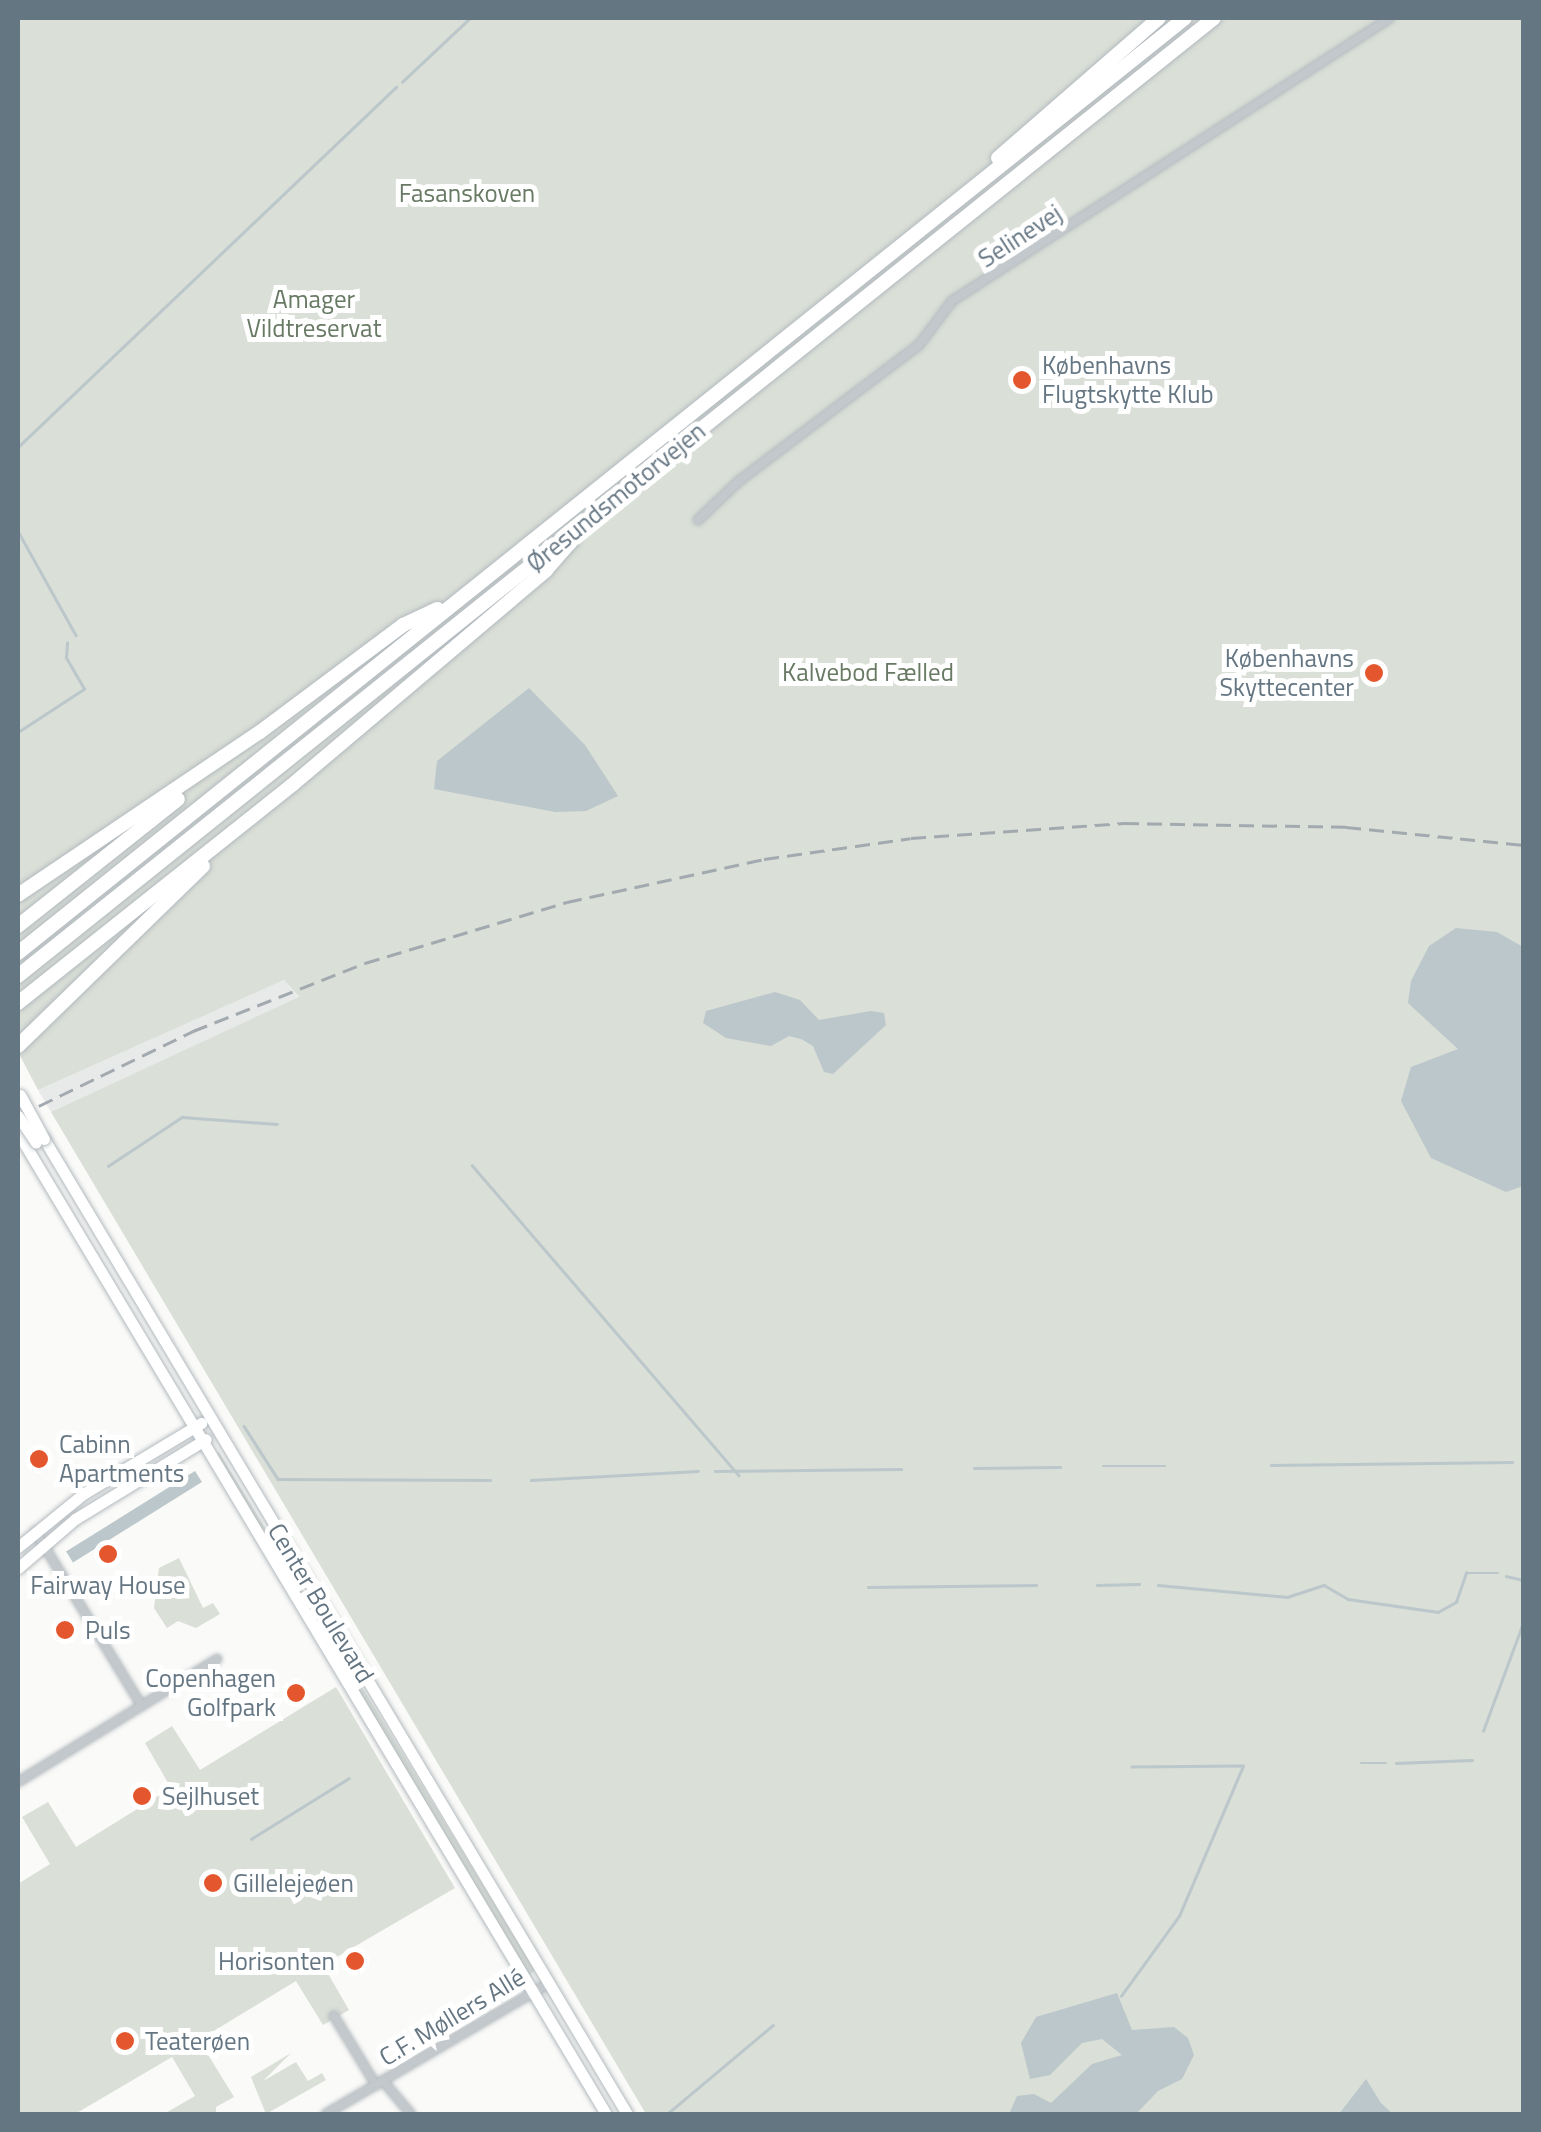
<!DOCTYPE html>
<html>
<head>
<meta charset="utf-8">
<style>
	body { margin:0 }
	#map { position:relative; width:1541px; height:2132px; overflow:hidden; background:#fafaf8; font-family:"Titillium Web",sans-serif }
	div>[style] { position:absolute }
	.built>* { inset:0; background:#e8e9e9 }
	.green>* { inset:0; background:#dadfd7 }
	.water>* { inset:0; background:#bbc7cb; transform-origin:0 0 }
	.stream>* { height:2.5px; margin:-1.25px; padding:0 1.25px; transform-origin:1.25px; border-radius:1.25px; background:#bbc7cb }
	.roads { filter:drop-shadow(0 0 2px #b3babf) drop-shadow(0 0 2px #b3babf) }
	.street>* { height:8px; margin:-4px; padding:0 4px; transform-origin:4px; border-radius:4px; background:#c3c8cc }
	.secondary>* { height:11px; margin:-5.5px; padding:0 5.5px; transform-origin:5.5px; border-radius:5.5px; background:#fff }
	.highway>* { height:14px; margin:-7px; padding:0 7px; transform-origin:7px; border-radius:7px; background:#fff }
	.rail>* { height:2.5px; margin-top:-1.25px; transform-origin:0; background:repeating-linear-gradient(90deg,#a2aab0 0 15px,transparent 0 23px) }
	.bridges { filter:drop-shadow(0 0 2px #b3babf) drop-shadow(0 0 2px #b3babf) }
	.secondary-bridge>* { height:11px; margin:-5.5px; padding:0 5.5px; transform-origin:5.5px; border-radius:5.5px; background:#fff }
	.dots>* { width:28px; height:28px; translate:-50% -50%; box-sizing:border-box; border:5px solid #fff; border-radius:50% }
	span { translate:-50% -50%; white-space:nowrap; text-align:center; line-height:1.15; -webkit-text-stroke:10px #fff; paint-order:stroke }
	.park-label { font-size:25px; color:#687a64 }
	.street-label { font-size:25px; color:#657683 }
	.poi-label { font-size:25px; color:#657683 }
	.left { translate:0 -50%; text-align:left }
	.right { translate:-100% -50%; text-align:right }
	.frame { position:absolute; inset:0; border:20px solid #657683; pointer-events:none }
</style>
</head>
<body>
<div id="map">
	<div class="built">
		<i style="clip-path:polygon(284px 980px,299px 998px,51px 1112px,38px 1090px)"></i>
	</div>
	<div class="green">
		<i style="clip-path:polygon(18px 18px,1523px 18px,1523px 2114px,646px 2114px,51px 1112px,299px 997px,284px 980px,38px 1090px,18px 1052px)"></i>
		<i style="clip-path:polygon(219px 1452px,535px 1971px,529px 1975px,216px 1453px)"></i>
		<i style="clip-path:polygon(179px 1558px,203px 1608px,213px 1603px,220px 1614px,196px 1628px,178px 1621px,167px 1628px,154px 1608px,159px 1568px)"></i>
		<i style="clip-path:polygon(336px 1687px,455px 1888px,323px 1965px,349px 2010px,323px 2025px,296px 1981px,199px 2040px,234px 2097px,216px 2107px,216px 2114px,164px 2114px,195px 2096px,172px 2057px,75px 2114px,18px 2114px,18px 1884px,50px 1864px,22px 1817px,48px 1802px,76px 1847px,171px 1788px,145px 1743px,172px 1726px,200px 1770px)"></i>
		<i style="clip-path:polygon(291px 2053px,263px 2081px,296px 2062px,308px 2081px,322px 2073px,326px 2080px,266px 2114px,251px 2077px)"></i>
	</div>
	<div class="water">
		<i style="clip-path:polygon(529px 688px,585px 745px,618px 796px,586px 811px,555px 812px,434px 789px,437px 761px)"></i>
		<i style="clip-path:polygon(1456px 928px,1497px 932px,1523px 947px,1523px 1186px,1506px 1192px,1431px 1158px,1401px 1101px,1411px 1067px,1458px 1049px,1408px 1003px,1411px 981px,1429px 946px)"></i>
		<i style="clip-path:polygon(775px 992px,800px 1000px,819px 1020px,871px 1011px,884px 1013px,886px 1025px,833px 1074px,824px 1072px,813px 1046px,801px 1039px,789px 1036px,771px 1046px,726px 1038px,703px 1023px,706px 1011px)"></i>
		<i style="left:195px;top:1471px;width:13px;height:152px;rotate:58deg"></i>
		<i style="clip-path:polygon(1117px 1993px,1132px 2030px,1174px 2027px,1188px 2038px,1194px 2055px,1182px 2079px,1158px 2091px,1136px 2114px,1009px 2114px,1017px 2096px,1034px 2094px,1051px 2103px,1092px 2064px,1122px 2055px,1102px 2039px,1082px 2043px,1050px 2075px,1030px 2079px,1021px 2043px,1036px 2017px)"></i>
		<i style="clip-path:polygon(1366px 2079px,1381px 2103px,1393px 2114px,1339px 2114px)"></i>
	</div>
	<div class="stream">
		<i style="left:402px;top:82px;width:93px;rotate:-43.3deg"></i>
		<i style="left:18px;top:447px;width:522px;rotate:-43.6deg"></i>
		<i style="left:18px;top:531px;width:119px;rotate:60.9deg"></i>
		<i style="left:18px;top:732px;width:79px;rotate:-33.1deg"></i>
		<i style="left:84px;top:689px;width:36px;rotate:-120deg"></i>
		<i style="left:66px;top:658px;width:15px;rotate:-86deg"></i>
		<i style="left:472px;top:1165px;width:409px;rotate:49.3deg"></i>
		<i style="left:108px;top:1166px;width:89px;rotate:-33.5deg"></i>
		<i style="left:182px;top:1117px;width:95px;rotate:4.2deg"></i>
		<i style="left:244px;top:1426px;width:63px;rotate:57.3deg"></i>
		<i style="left:278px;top:1479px;width:212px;rotate:0.3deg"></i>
		<i style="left:1271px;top:1465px;width:241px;rotate:-0.7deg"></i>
		<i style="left:1103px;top:1466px;width:62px"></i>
		<i style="left:974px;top:1468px;width:86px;rotate:-0.7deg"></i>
		<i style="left:715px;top:1471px;width:186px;rotate:-0.6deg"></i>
		<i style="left:531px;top:1480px;width:167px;rotate:-3.1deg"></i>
		<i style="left:1506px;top:1576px;width:18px;rotate:13deg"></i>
		<i style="left:1097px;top:1585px;width:42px;rotate:-1.4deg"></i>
		<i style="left:1158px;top:1585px;width:130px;rotate:5.3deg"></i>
		<i style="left:1287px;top:1597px;width:39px;rotate:-18deg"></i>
		<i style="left:1324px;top:1585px;width:28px;rotate:30deg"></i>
		<i style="left:1348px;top:1599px;width:91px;rotate:8.2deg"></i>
		<i style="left:1438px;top:1612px;width:21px;rotate:-29deg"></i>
		<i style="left:1456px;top:1602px;width:31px;rotate:-71deg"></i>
		<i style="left:1466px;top:1573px;width:32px"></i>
		<i style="left:868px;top:1587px;width:168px;rotate:-0.7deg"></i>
		<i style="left:1483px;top:1731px;width:118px;rotate:-69.7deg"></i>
		<i style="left:1361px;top:1763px;width:25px"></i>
		<i style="left:1396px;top:1763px;width:76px;rotate:-2.3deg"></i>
		<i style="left:251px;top:1839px;width:115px;rotate:-31.9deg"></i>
		<i style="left:1121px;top:1996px;width:99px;rotate:-54.1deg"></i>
		<i style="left:1179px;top:1916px;width:163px;rotate:-66.9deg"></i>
		<i style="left:1243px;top:1766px;width:111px;rotate:179.5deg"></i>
		<i style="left:667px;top:2114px;width:138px;rotate:-40deg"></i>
	</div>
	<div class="roads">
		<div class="street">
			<i style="left:698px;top:520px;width:57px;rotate:-43.6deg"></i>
			<i style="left:739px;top:481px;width:226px;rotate:-37.1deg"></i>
			<i style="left:919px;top:345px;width:55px;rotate:-53.1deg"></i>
			<i style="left:952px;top:301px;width:521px;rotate:-32.87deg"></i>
			<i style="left:35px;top:1531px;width:205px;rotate:58.6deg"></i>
			<i style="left:18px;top:1782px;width:234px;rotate:-31.7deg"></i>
			<i style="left:334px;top:2016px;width:81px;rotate:58.7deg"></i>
			<i style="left:383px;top:2081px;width:43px;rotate:49.7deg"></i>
			<i style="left:326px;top:2114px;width:257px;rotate:-30.4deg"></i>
		</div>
		<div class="secondary">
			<i style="left:18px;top:1133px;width:1144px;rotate:59.06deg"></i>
			<i style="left:44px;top:1139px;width:1136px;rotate:59.12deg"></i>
			<i style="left:18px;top:1547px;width:84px;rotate:-39.2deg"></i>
			<i style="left:83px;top:1494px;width:138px;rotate:-31deg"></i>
			<i style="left:18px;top:1568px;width:75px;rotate:-40.7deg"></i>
			<i style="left:75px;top:1519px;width:153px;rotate:-31.4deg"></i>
		</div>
		<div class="highway">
			<i style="left:998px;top:158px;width:213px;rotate:-41deg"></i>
			<i style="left:18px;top:895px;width:292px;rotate:-34deg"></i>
			<i style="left:260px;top:732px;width:179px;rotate:-36.8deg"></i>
			<i style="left:403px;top:625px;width:38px;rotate:-25deg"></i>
			<i style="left:18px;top:926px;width:204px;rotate:-38.4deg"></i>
			<i style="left:18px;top:953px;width:1495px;rotate:-38.7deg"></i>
			<i style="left:18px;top:976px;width:1532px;rotate:-38.69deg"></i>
			<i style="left:18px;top:1003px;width:350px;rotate:-38.5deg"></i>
			<i style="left:292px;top:785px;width:333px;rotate:-40.2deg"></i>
			<i style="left:546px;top:570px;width:41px;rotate:-48.9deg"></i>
			<i style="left:18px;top:1046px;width:258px;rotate:-44.2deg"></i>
		</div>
	</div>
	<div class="rail">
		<i style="left:18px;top:1116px;width:195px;rotate:-25.9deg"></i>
		<i style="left:193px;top:1031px;width:185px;rotate:-21.6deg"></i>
		<i style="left:365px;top:963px;width:211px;rotate:-16.8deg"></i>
		<i style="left:567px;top:902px;width:202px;rotate:-12.3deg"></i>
		<i style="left:764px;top:859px;width:148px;rotate:-8.1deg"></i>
		<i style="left:911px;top:838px;width:214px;rotate:-4deg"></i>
		<i style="left:1124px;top:823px;width:222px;rotate:1deg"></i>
		<i style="left:1346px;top:827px;width:179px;rotate:5.8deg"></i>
	</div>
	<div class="bridges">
		<div class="secondary-bridge">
			<i style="left:20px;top:1095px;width:50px;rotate:61.4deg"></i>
			<i style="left:18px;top:1116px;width:32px;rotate:56deg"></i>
		</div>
	</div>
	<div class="dots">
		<i style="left:1022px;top:380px;background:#e4572e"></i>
		<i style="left:1374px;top:673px;background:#e4572e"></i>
		<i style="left:39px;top:1459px;background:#e4572e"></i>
		<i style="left:108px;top:1554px;background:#e4572e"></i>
		<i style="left:65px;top:1630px;background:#e4572e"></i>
		<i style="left:296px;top:1693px;background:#e4572e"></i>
		<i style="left:142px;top:1796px;background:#e4572e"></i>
		<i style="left:213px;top:1883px;background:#e4572e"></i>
		<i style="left:355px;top:1961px;background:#e4572e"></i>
		<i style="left:125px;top:2041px;background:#e4572e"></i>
	</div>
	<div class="park-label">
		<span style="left:467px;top:193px">Fasanskoven</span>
		<span style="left:314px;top:314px">Amager<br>Vildtreservat</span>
		<span style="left:868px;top:672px">Kalvebod Fælled</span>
	</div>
	<div class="street-label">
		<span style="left:1020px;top:236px;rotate:-33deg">Selinevej</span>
		<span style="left:616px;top:497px;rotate:-39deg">Øresundsmotorvejen</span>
		<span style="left:321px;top:1603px;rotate:59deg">Center Boulevard</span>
		<span style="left:452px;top:2017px;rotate:-31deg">C.F. Møllers Allé</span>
	</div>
	<div class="poi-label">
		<span class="left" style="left:1042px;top:380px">Københavns<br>Flugtskytte Klub</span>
		<span class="right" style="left:1354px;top:673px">Københavns<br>Skyttecenter</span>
		<span class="left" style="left:59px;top:1459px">Cabinn<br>Apartments</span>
		<span style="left:108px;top:1585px">Fairway House</span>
		<span class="left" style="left:85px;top:1630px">Puls</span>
		<span class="right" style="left:276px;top:1693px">Copenhagen<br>Golfpark</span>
		<span class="left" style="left:162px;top:1796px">Sejlhuset</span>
		<span class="left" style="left:233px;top:1883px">Gillelejeøen</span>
		<span class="right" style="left:335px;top:1961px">Horisonten</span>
		<span class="left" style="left:145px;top:2041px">Teaterøen</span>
	</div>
	<div class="frame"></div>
</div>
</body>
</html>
